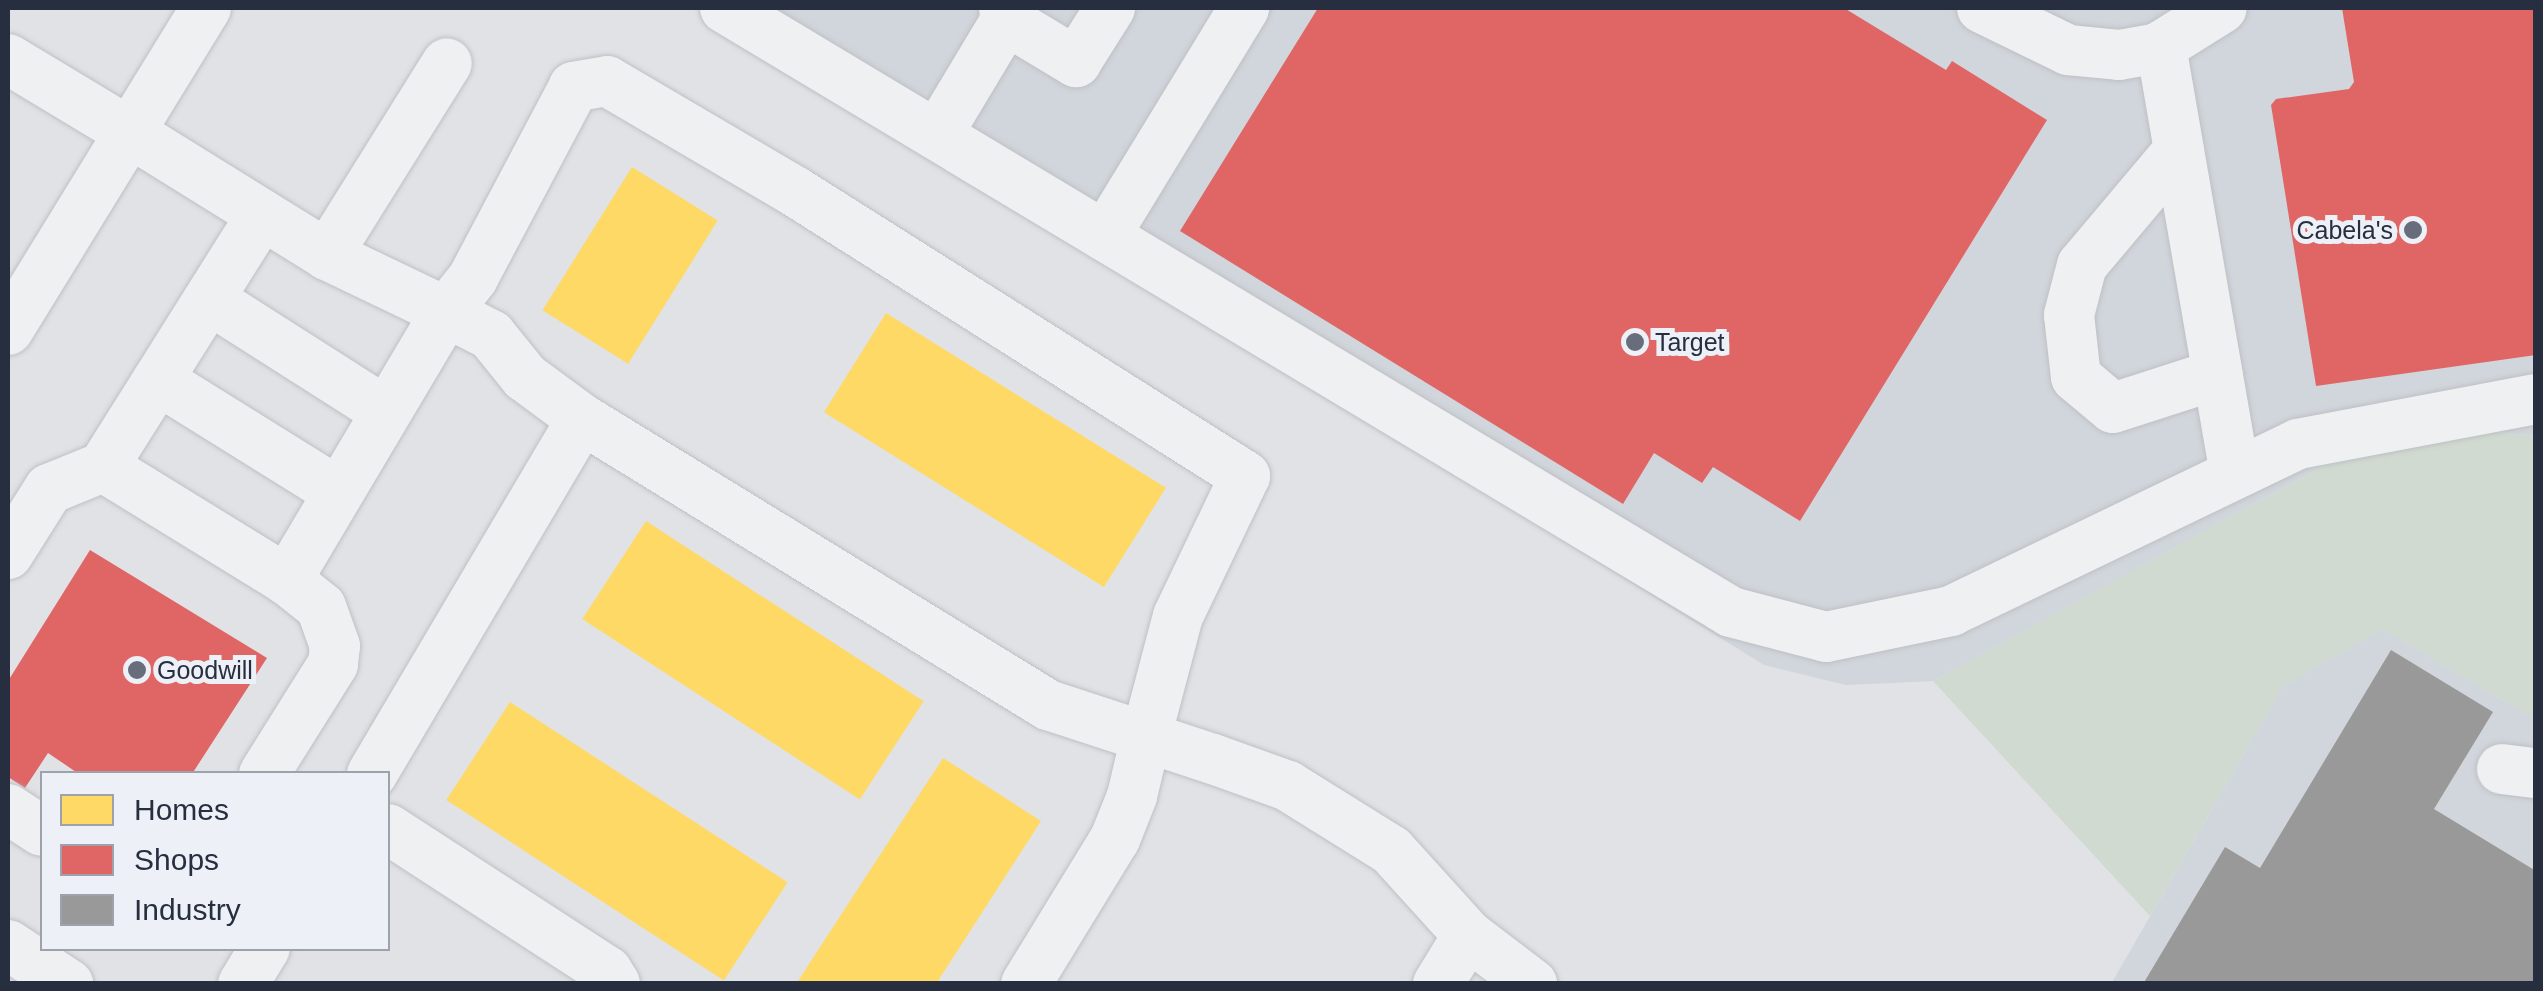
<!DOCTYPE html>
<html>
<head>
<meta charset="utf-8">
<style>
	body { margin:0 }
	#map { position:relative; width:2543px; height:991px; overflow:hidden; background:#e0e2e5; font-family:Helvetica,sans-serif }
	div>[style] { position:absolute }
	.built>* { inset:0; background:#d1d5dc }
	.green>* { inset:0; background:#d0dad0 }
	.homes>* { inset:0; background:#ffd966; transform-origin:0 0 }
	.shops>* { inset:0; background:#e06666 }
	.industry>* { inset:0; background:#999 }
	.roads { filter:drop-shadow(0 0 2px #bec0c3) drop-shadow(0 0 2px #bec0c3) }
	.minor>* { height:50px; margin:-25px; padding:0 25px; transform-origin:25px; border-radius:25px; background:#eff0f2 }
	.dots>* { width:28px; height:28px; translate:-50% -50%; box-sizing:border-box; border:5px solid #edf0f6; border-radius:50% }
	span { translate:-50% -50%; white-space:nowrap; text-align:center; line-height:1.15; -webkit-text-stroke:10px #edf0f6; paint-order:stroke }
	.poi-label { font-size:25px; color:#262e40 }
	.right { translate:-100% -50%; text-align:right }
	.left { translate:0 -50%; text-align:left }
	.frame { position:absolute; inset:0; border:10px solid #262e40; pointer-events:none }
	.legend { position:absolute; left:40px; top:771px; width:350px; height:180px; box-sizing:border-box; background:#edf0f6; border:2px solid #9da2ad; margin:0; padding:12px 18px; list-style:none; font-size:30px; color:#262e40 }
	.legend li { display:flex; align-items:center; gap:20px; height:50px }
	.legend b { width:50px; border:2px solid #9da2ad }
</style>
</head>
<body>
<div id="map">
	<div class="built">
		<i style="clip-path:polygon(703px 8px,2535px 8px,2535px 436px,2445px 427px,2370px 440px,1933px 681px,1846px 685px,1764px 665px)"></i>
		<i style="clip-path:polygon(2383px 629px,2535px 719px,2535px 983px,2111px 984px,2283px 686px)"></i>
	</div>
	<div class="green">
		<i style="clip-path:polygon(2445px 427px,2535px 436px,2535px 719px,2383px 629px,2283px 686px,2150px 916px,1933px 681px,2370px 440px)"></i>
	</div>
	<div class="homes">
		<i style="left:632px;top:167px;width:101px;height:169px;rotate:32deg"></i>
		<i style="left:886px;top:313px;width:330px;height:117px;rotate:32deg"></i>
		<i style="left:646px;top:521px;width:331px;height:117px;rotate:33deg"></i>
		<i style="left:510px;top:702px;width:331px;height:117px;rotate:33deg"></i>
		<i style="clip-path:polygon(943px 758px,1041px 821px,936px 984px,796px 984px)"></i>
	</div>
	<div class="shops">
		<i style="clip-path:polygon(1318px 8px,1844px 8px,1946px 70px,1952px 61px,2047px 120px,1800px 521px,1713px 467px,1702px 483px,1654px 453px,1623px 504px,1180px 231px)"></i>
		<i style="clip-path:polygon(2342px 8px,2536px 8px,2536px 355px,2316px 386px,2271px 105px,2276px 99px,2349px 89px,2354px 82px)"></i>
		<i style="clip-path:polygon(90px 550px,267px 658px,192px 774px,79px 774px,48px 753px,25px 788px,8px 777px,8px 681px)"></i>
	</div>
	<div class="industry">
		<i style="clip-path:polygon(2391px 650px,2493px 712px,2434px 809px,2536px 871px,2536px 984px,2143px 984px,2225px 847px,2260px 868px)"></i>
	</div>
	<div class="roads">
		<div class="minor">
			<i style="left:725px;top:8px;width:1173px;rotate:30.98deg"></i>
			<i style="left:1731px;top:612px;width:98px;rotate:14.7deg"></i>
			<i style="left:1826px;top:637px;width:128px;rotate:-11.7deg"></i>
			<i style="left:1951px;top:611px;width:385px;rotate:-25.7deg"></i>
			<i style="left:2298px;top:444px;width:242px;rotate:-10.7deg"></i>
			<i style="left:1004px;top:8px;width:12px;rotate:81deg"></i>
			<i style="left:1006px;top:20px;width:82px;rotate:31deg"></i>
			<i style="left:1076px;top:62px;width:64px;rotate:-57.8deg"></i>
			<i style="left:1982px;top:8px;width:96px;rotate:26deg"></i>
			<i style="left:2068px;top:50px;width:51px;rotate:5.6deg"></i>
			<i style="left:2119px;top:55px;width:40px;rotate:-10deg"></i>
			<i style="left:2158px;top:48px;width:75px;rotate:-32deg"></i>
			<i style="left:2161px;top:46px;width:434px;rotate:80.2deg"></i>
			<i style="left:8px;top:59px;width:141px;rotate:31.1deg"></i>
			<i style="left:129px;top:132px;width:233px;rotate:31.8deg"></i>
			<i style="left:327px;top:255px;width:132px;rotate:25.6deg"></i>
			<i style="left:446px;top:312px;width:312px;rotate:120.7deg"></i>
			<i style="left:287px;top:580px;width:216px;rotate:-148.4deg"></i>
			<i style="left:103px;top:467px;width:298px;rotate:-57.8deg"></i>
			<i style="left:937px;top:135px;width:134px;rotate:-59deg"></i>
			<i style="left:2179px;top:150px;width:150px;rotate:130.1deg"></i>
			<i style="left:2082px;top:265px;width:52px;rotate:104.6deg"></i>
			<i style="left:2069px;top:315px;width:62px;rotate:83.6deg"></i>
			<i style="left:2076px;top:377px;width:48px;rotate:40deg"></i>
			<i style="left:2113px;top:408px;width:110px;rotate:-17.9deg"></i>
			<i style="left:1105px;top:236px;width:267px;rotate:-58.6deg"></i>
			<i style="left:327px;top:255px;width:226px;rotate:-58deg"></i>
			<i style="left:209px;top:299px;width:209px;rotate:32.5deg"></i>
			<i style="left:8px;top:330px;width:378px;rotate:-58.4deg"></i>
			<i style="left:158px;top:380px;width:212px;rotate:31.9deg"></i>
			<i style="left:8px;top:554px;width:77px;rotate:-57.8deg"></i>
			<i style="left:49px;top:489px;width:58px;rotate:-22.2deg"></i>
			<i style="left:2502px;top:769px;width:34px;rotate:7deg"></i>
			<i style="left:264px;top:774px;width:130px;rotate:-57.9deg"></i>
			<i style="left:333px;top:664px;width:18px;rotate:-84deg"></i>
			<i style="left:335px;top:646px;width:41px;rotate:-109.7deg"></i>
			<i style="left:321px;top:607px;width:43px;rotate:-141.5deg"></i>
			<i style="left:372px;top:774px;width:412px;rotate:-59.4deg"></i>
			<i style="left:8px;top:809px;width:40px;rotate:32.9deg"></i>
			<i style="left:388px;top:829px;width:261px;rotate:33deg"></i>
			<i style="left:607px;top:971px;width:15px;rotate:58deg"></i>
			<i style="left:8px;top:945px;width:72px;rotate:33deg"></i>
			<i style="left:243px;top:984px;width:42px;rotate:-58.6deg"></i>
			<i style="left:1026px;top:984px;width:170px;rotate:-58.5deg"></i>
			<i style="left:1115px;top:839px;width:46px;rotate:-68.4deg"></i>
			<i style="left:1132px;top:796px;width:61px;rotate:-76.7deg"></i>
			<i style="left:1146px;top:737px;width:125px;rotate:-75.2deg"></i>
			<i style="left:1178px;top:616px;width:155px;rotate:-64.4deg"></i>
			<i style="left:1245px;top:476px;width:531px;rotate:-147.69deg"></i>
			<i style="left:796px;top:192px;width:219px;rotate:-149.6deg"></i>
			<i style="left:607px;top:81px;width:34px;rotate:170deg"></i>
			<i style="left:574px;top:87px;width:216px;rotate:117.9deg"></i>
			<i style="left:473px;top:278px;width:43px;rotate:128.5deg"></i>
			<i style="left:446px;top:312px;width:51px;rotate:27.1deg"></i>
			<i style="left:491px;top:335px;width:54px;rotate:51deg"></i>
			<i style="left:525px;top:377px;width:71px;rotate:36.4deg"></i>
			<i style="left:582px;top:419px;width:547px;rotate:31.54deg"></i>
			<i style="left:1048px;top:705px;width:103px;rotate:18.1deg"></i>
			<i style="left:1146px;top:737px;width:71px;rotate:18.2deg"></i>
			<i style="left:1213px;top:759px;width:80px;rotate:19.8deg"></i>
			<i style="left:1288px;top:786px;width:121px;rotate:31.9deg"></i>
			<i style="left:1391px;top:850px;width:115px;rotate:47.8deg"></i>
			<i style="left:1468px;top:935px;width:81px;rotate:37.4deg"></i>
			<i style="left:1438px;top:984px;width:57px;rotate:-58.5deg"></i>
		</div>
	</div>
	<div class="dots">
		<i style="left:2413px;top:230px;background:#676d7a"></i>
		<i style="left:1635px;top:342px;background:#676d7a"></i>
		<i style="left:137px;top:670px;background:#676d7a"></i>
	</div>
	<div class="poi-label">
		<span class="right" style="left:2393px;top:230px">Cabela's</span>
		<span class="left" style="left:1655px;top:342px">Target</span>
		<span class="left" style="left:157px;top:670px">Goodwill</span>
	</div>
	<div class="frame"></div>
	<ul class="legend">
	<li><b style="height:28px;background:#ffd966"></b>Homes</li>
	<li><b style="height:28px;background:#e06666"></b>Shops</li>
	<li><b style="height:28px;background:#999"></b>Industry</li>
	</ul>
</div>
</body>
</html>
